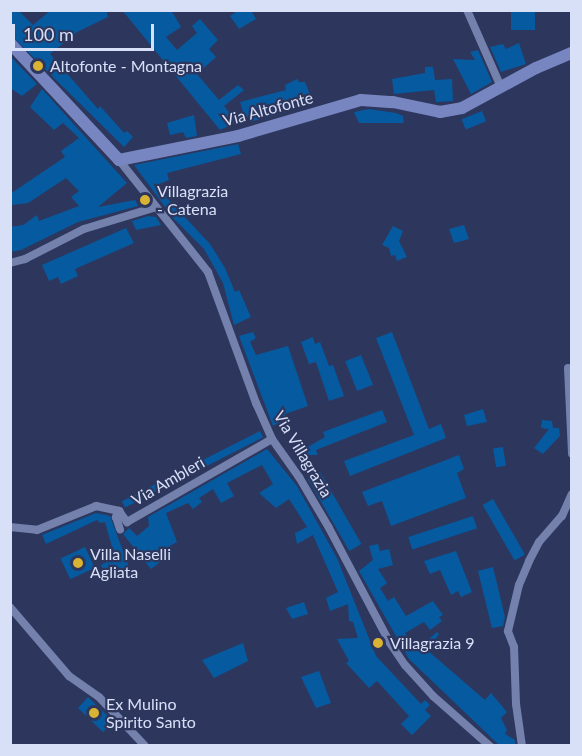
<!DOCTYPE html>
<html>
<head>
<meta charset="utf-8">
<style>
	body { margin:0 }
	#map { position:relative; width:582px; height:756px; overflow:hidden; background:#2d375d; font-family:Lato,sans-serif }
	div>[style] { position:absolute }
	.building>* { inset:0; background:#065aa0; transform-origin:0 0 }
	.street>* { height:8px; margin:-4px; padding:0 4px; transform-origin:4px; border-radius:4px; background:#7581ad }
	.secondary>* { height:12px; margin:-6px; padding:0 6px; transform-origin:6px; border-radius:6px; background:#7786c0 }
	.dots>* { width:16px; height:16px; translate:-50% -50%; box-sizing:border-box; border:3px solid #2d375d; border-radius:50% }
	span { translate:-50% -50%; white-space:nowrap; text-align:center; line-height:1.15; -webkit-text-stroke:4.5px #2d375d; paint-order:stroke }
	.poi-label { font-size:16px; color:#d8e0f8 }
	.left { translate:0 -50%; text-align:left }
	.street-label { font-size:16px; color:#d8e0f8 }
	.frame { position:absolute; inset:0; border:12px solid #d8e0f8; pointer-events:none }
	.scale { position:absolute; left:12px; top:24px; width:142px; height:27px; box-sizing:border-box; border:3px solid #d8e0f8; border-top:0; padding-left:8px; font-size:18px; line-height:21px; white-space:nowrap; color:#d8e0f8; -webkit-text-stroke:4px #2d375d; paint-order:stroke }
</style>
</head>
<body>
<div id="map">
	<div class="building">
		<i style="clip-path:polygon(10px 10px,18px 10px,33px 25px,51px 10px,106px 10px,108px 17px,77px 32px,50px 54px,98px 109px,100px 106px,124px 133px,127px 131px,133px 137px,124px 147px,51px 75px,54px 70px,50px 74px,10px 34px)"></i>
		<i style="clip-path:polygon(122px 10px,171px 10px,181px 27px,166px 37px,177px 50px,197px 33px,192px 26px,200px 19px,218px 40px,209px 49px,216px 57px,197px 74px,219px 100px,238px 85px,244px 90px,224px 106px,237px 122px,220px 130px)"></i>
		<i style="clip-path:polygon(239px 10px,251px 10px,256px 19px,239px 29px,230px 16px)"></i>
		<i style="left:535px;top:12px;width:18px;height:24px;rotate:90deg"></i>
		<i style="clip-path:polygon(519px 43px,526px 64px,501px 72px,490px 47px,503px 44px,506px 49px)"></i>
		<i style="clip-path:polygon(478px 50px,492px 82px,471px 94px,453px 59px,475px 60px,470px 52px)"></i>
		<i style="clip-path:polygon(10px 56px,37px 84px,22px 96px,10px 88px)"></i>
		<i style="clip-path:polygon(425px 67px,433px 67px,435px 80px,452px 79px,453px 101px,436px 102px,434px 90px,394px 94px,392px 79px,425px 73px)"></i>
		<i style="clip-path:polygon(297px 79px,299px 82px,305px 82px,314px 104px,250px 122px,249px 116px,245px 118px,240px 102px,286px 90px,285px 85px)"></i>
		<i style="clip-path:polygon(42px 89px,127px 183px,98px 207px,135px 200px,138px 206px,78px 222px,21px 250px,10px 252px,10px 227px,23px 225px,37px 215px,39px 221px,79px 206px,71px 197px,79px 191px,66px 178px,28px 203px,13px 205px,10px 202px,10px 194px,65px 157px,61px 151px,79px 138px,63px 123px,54px 130px,30px 107px)"></i>
		<i style="clip-path:polygon(369px 109px,396px 113px,403px 116px,404px 123px,359px 123px,354px 112px)"></i>
		<i style="left:482px;top:111px;width:11px;height:22px;rotate:68deg"></i>
		<i style="clip-path:polygon(194px 115px,197px 136px,186px 138px,183px 132px,170px 135px,167px 123px)"></i>
		<i style="clip-path:polygon(238px 144px,241px 154px,167px 173px,169px 180px,159px 184px,168px 199px,210px 244px,225px 268px,235px 292px,239px 290px,251px 317px,234px 325px,223px 283px,204px 249px,174px 219px,134px 165px)"></i>
		<i style="clip-path:polygon(148px 216px,156px 217px,161px 225px,136px 230px,132px 221px)"></i>
		<i style="clip-path:polygon(464px 225px,469px 239px,454px 243px,449px 229px)"></i>
		<i style="clip-path:polygon(393px 226px,403px 231px,399px 241px,407px 257px,397px 261px,395px 255px,391px 256px,389px 248px,382px 245px)"></i>
		<i style="clip-path:polygon(126px 228px,134px 243px,75px 269px,78px 276px,61px 284px,58px 277px,49px 281px,42px 265px)"></i>
		<i style="clip-path:polygon(253px 332px,256px 338px,250px 342px,256px 355px,288px 346px,308px 406px,285px 414px,287px 418px,273px 426px,239px 336px)"></i>
		<i style="clip-path:polygon(392px 332px,429px 429px,441px 424px,446px 438px,350px 476px,344px 461px,414px 435px,376px 338px)"></i>
		<i style="clip-path:polygon(313px 337px,315px 344px,320px 342px,329px 366px,333px 365px,344px 396px,329px 401px,316px 362px,309px 364px,301px 342px)"></i>
		<i style="left:361px;top:355px;width:32px;height:17px;rotate:68deg"></i>
		<i style="clip-path:polygon(483px 409px,487px 422px,467px 426px,464px 415px)"></i>
		<i style="clip-path:polygon(382px 410px,387px 422px,316px 450px,318px 455px,304px 455px,301px 451px,325px 437px,323px 432px)"></i>
		<i style="clip-path:polygon(542px 420px,552px 421px,553px 428px,559px 428px,560px 436px,543px 454px,534px 448px,549px 429px,541px 428px)"></i>
		<i style="left:260px;top:431px;width:7px;height:155px;rotate:63deg"></i>
		<i style="left:503px;top:447px;width:19px;height:10px;rotate:81deg"></i>
		<i style="clip-path:polygon(267px 449px,297px 486px,337px 558px,376px 656px,421px 704px,425px 700px,430px 705px,425px 710px,431px 716px,412px 735px,401px 724px,409px 716px,377px 681px,369px 688px,346px 663px,349px 661px,337px 639px,358px 638px,353px 622px,349px 621px,348px 604px,330px 611px,326px 598px,338px 592px,313px 535px,297px 544px,295px 533px,307px 527px,289px 499px,276px 508px,259px 493px,273px 484px,262px 465px,227px 483px,234px 496px,221px 503px,213px 489px,199px 498px,202px 502px,193px 509px,188px 503px,166px 513px,177px 542px,168px 547px,173px 552px,151px 569px,123px 534px,129px 528px,137px 536px,149px 526px,148px 517px)"></i>
		<i style="clip-path:polygon(459px 455px,464px 469px,457px 473px,466px 498px,391px 526px,382px 501px,368px 506px,362px 492px)"></i>
		<i style="left:320px;top:472px;width:83px;height:14px;rotate:60deg"></i>
		<i style="left:493px;top:499px;width:64px;height:12px;rotate:60deg"></i>
		<i style="clip-path:polygon(96px 513px,110px 516px,132px 575px,123px 576px,119px 567px,104px 572px,101px 565px,115px 557px,105px 522px,100px 523px,97px 520px,46px 544px,42px 535px)"></i>
		<i style="left:473px;top:516px;width:13px;height:68px;rotate:72deg"></i>
		<i style="clip-path:polygon(378px 544px,380px 551px,389px 549px,393px 565px,378px 569px,387px 583px,380px 588px,388px 601px,394px 597px,406px 616px,433px 601px,443px 615px,439px 617px,442px 621px,430px 630px,424px 622px,405px 633px,416px 650px,437px 632px,439px 634px,427px 650px,485px 700px,491px 693px,507px 712px,501px 718px,507px 730px,505px 734px,515px 740px,515px 746px,498px 744px,409px 659px,359px 571px,373px 560px,369px 546px)"></i>
		<i style="left:85px;top:547px;width:23px;height:27px;rotate:65deg"></i>
		<i style="clip-path:polygon(456px 551px,472px 592px,461px 597px,458px 591px,451px 595px,440px 570px,430px 574px,424px 561px)"></i>
		<i style="clip-path:polygon(493px 567px,505px 617px,503px 626px,492px 628px,478px 571px)"></i>
		<i style="clip-path:polygon(304px 602px,308px 614px,292px 619px,286px 608px)"></i>
		<i style="clip-path:polygon(243px 643px,248px 661px,214px 678px,202px 660px)"></i>
		<i style="clip-path:polygon(319px 671px,331px 703px,316px 708px,301px 677px)"></i>
		<i style="clip-path:polygon(88px 697px,111px 719px,108px 721px,111px 724px,103px 732px,78px 708px)"></i>
	</div>
	<div class="street">
		<i style="left:467px;top:10px;width:84px;rotate:66.2deg"></i>
		<i style="left:119px;top:160px;width:143px;rotate:51.5deg"></i>
		<i style="left:208px;top:272px;width:140px;rotate:69.9deg"></i>
		<i style="left:256px;top:403px;width:39px;rotate:66deg"></i>
		<i style="left:272px;top:439px;width:47px;rotate:54.6deg"></i>
		<i style="left:299px;top:477px;width:59px;rotate:59.5deg"></i>
		<i style="left:329px;top:528px;width:130px;rotate:62.1deg"></i>
		<i style="left:390px;top:643px;width:27px;rotate:56deg"></i>
		<i style="left:405px;top:665px;width:42px;rotate:47.9deg"></i>
		<i style="left:433px;top:696px;width:76px;rotate:41.3deg"></i>
		<i style="left:10px;top:263px;width:16px;rotate:-15deg"></i>
		<i style="left:25px;top:259px;width:66px;rotate:-27deg"></i>
		<i style="left:84px;top:229px;width:75px;rotate:-17deg"></i>
		<i style="left:568px;top:368px;width:86px;rotate:87.3deg"></i>
		<i style="left:119px;top:511px;width:7px;rotate:117deg"></i>
		<i style="left:116px;top:517px;width:13px;rotate:72deg"></i>
		<i style="left:10px;top:527px;width:27px;rotate:6deg"></i>
		<i style="left:37px;top:530px;width:64px;rotate:-22.1deg"></i>
		<i style="left:96px;top:506px;width:24px;rotate:12deg"></i>
		<i style="left:119px;top:511px;width:14px;rotate:54deg"></i>
		<i style="left:127px;top:522px;width:167px;rotate:-29.8deg"></i>
		<i style="left:10px;top:607px;width:91px;rotate:49.5deg"></i>
		<i style="left:69px;top:676px;width:37px;rotate:35deg"></i>
		<i style="left:99px;top:697px;width:67px;rotate:46.8deg"></i>
		<i style="left:522px;top:746px;width:42px;rotate:-98.1deg"></i>
		<i style="left:516px;top:704px;width:57px;rotate:-92deg"></i>
		<i style="left:514px;top:647px;width:17px;rotate:-111deg"></i>
		<i style="left:508px;top:631px;width:47px;rotate:-76.6deg"></i>
		<i style="left:519px;top:585px;width:26px;rotate:-67deg"></i>
		<i style="left:529px;top:561px;width:21px;rotate:-62deg"></i>
		<i style="left:539px;top:542px;width:35px;rotate:-49deg"></i>
		<i style="left:562px;top:516px;width:24px;rotate:-66deg"></i>
	</div>
	<div class="secondary">
		<i style="left:10px;top:43px;width:160px;rotate:47deg"></i>
		<i style="left:119px;top:160px;width:121px;rotate:-11.4deg"></i>
		<i style="left:238px;top:136px;width:128px;rotate:-16.3deg"></i>
		<i style="left:361px;top:100px;width:32px;rotate:4deg"></i>
		<i style="left:393px;top:102px;width:48px;rotate:12deg"></i>
		<i style="left:440px;top:112px;width:22px;rotate:-10deg"></i>
		<i style="left:462px;top:108px;width:84px;rotate:-28.4deg"></i>
		<i style="left:536px;top:68px;width:39px;rotate:-23deg"></i>
	</div>
	<div class="dots">
		<i style="left:38px;top:66px;background:#d9b334"></i>
		<i style="left:145px;top:200px;background:#d9b334"></i>
		<i style="left:78px;top:563px;background:#d9b334"></i>
		<i style="left:378px;top:643px;background:#d9b334"></i>
		<i style="left:94px;top:713px;background:#d9b334"></i>
	</div>
	<div class="poi-label">
		<span class="left" style="left:50px;top:66px">Altofonte - Montagna</span>
		<span class="left" style="left:157px;top:200px">Villagrazia<br>- Catena</span>
		<span class="left" style="left:90px;top:563px">Villa Naselli<br>Agliata</span>
		<span class="left" style="left:390px;top:643px">Villagrazia 9</span>
		<span class="left" style="left:106px;top:713px">Ex Mulino<br>Spirito Santo</span>
	</div>
	<div class="street-label">
		<span style="left:268px;top:109px;rotate:-15deg">Via Altofonte</span>
		<span style="left:303px;top:454px;rotate:59deg">Via Villagrazia</span>
		<span style="left:168px;top:481px;rotate:-30deg">Via Ambleri</span>
	</div>
	<div class="frame"></div>
	<div class="scale">100 m</div>
</div>
</body>
</html>
